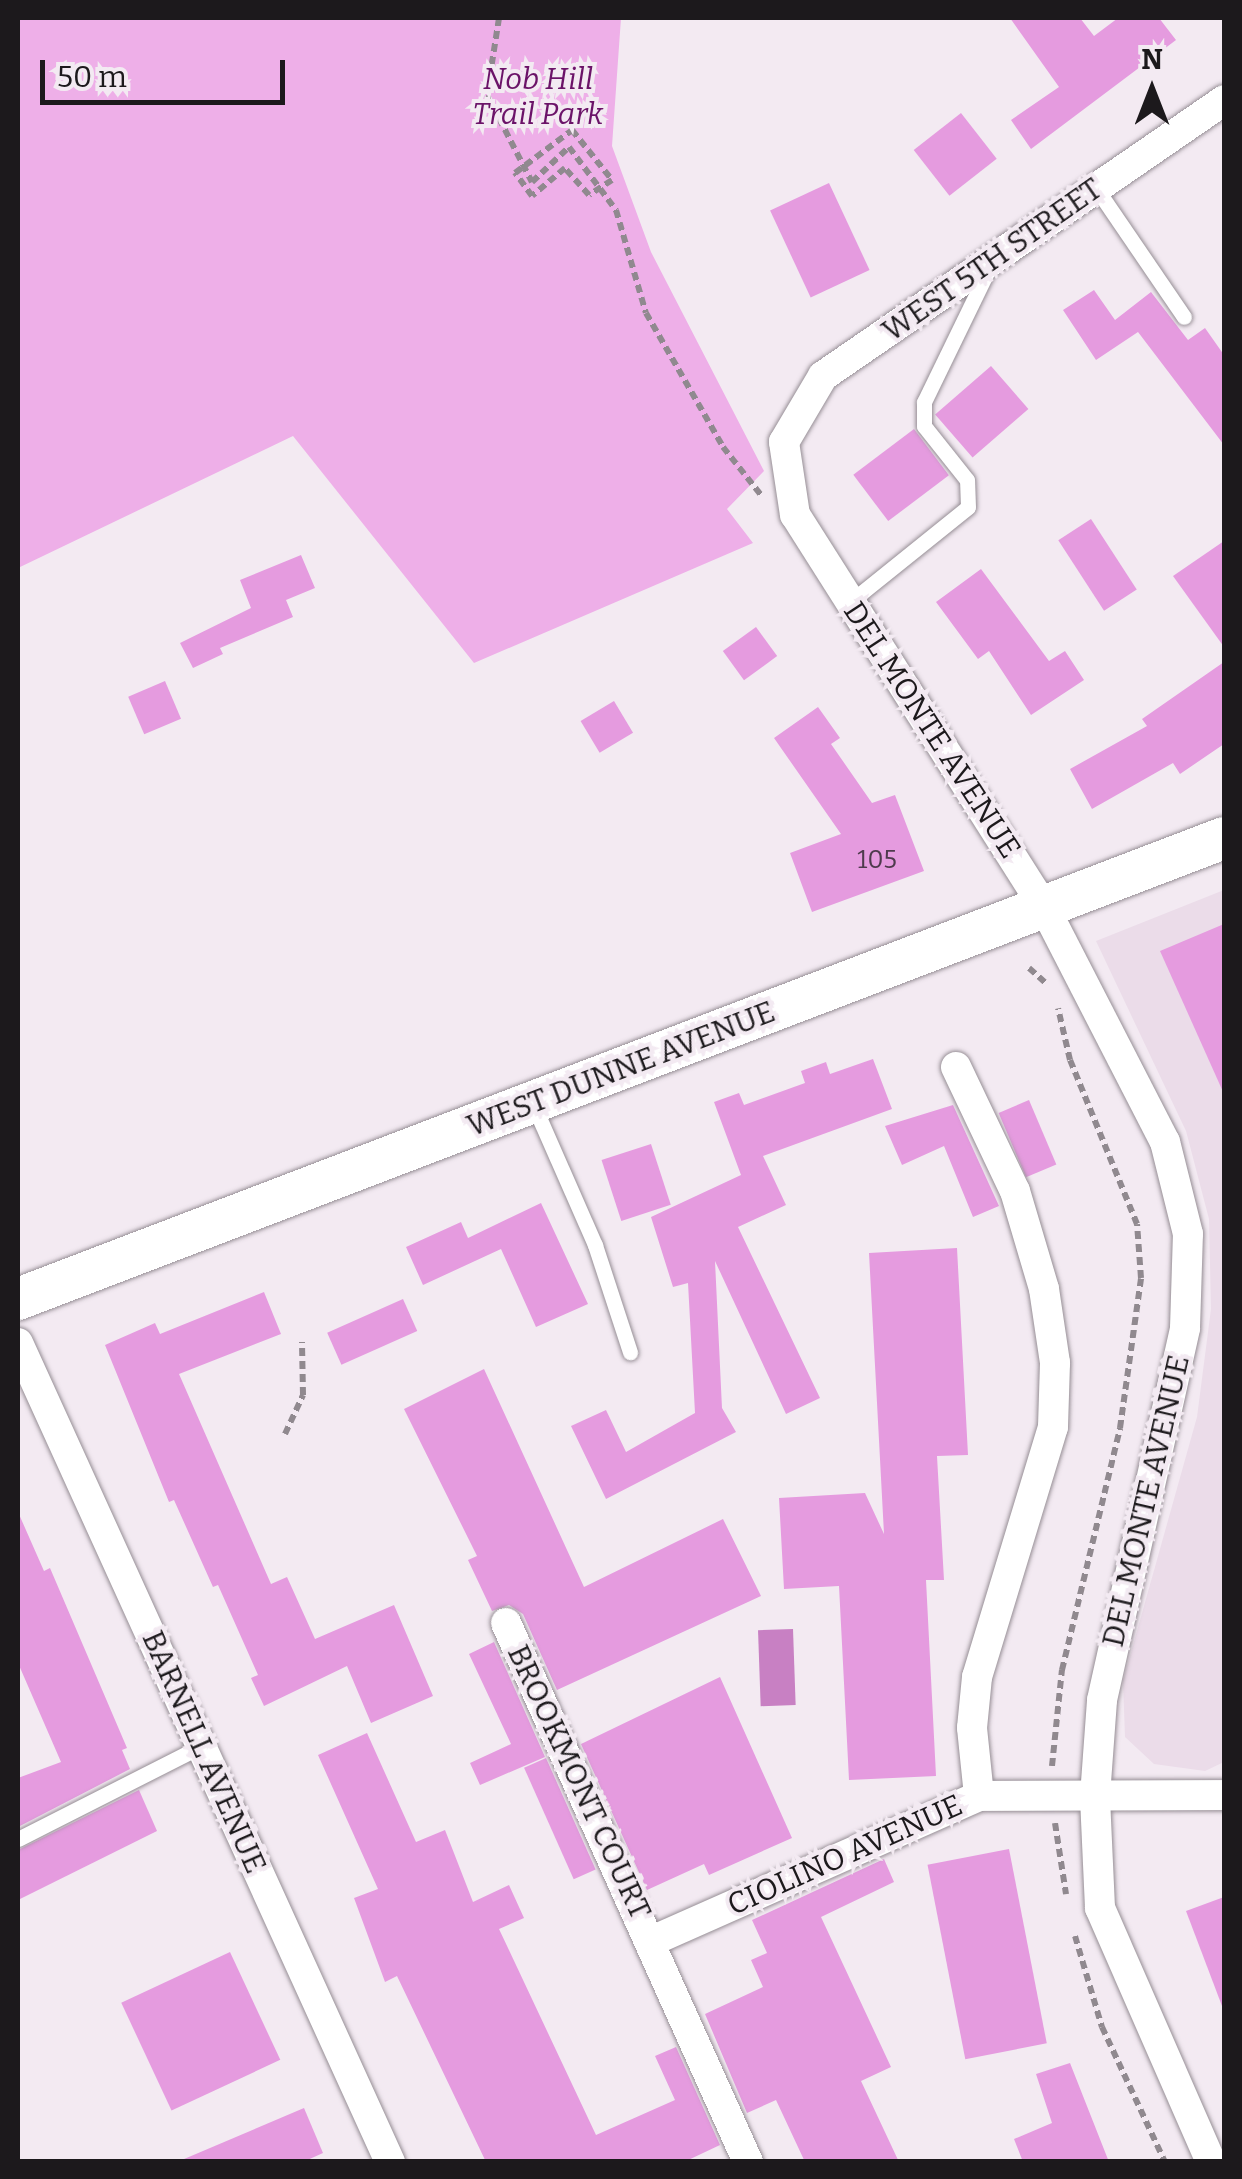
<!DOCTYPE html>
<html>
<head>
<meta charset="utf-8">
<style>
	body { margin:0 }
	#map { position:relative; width:1242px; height:2179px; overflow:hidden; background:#f3eaf2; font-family:Bitter,serif }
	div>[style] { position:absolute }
	.built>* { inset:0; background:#ebdce9 }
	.green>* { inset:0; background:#eeafe8 }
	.water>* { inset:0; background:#c880c3; transform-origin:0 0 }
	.building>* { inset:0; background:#e59bdf; transform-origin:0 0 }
	.path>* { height:6px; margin-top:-3px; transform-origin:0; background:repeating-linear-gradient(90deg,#90898f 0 8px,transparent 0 13px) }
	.roads { filter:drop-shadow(0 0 2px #968e95) drop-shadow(0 0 2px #968e95) }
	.service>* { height:15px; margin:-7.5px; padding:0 7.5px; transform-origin:7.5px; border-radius:7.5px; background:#fff }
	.minor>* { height:30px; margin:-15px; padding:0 15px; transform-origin:15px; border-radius:15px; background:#fff }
	.secondary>* { height:42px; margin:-21px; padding:0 21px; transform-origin:21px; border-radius:21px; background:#fff }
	span { translate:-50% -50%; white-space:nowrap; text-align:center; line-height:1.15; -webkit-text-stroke:8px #f3eaf2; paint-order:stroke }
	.number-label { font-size:25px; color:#4e3a4d }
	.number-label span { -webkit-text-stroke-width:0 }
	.park-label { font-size:30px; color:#6b1368; font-style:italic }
	.street-label { font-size:30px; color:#1c191c }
	.frame { position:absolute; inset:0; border:20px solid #1c191c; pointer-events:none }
	.north { position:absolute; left:1102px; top:40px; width:100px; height:100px; -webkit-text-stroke:8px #f3eaf2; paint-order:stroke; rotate:0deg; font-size:28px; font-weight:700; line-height:40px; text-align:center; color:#1c191c }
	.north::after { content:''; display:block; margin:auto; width:35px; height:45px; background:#1c191c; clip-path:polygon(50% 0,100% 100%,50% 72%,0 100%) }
	.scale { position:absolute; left:40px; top:60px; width:245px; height:45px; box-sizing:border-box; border:5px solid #1c191c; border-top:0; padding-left:12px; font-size:30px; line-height:35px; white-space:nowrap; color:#1c191c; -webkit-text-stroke:8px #f3eaf2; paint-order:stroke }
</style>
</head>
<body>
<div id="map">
	<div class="built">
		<i style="clip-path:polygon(1224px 890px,1224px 1762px,1205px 1771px,1154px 1764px,1125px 1737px,1123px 1681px,1197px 1417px,1211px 1309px,1209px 1219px,1186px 1131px,1096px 941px)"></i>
	</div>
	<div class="green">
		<i style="clip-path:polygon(18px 18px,621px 18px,612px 146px,651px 252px,764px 471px,727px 509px,753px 543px,474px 663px,293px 436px,18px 568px)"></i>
	</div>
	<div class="water">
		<i style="left:793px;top:1629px;width:76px;height:35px;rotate:88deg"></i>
	</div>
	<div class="building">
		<i style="clip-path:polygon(1010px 18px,1080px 18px,1094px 36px,1118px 18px,1159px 18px,1176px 40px,1031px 149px,1011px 120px,1059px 87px)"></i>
		<i style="left:961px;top:113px;width:58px;height:60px;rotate:52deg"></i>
		<i style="left:829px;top:183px;width:96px;height:65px;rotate:65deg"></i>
		<i style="clip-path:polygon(1094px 290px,1115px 320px,1151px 292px,1188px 340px,1205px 328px,1224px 355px,1224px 445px,1138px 332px,1096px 360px,1063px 310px)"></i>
		<i style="left:991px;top:366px;width:57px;height:74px;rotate:49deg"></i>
		<i style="left:914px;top:429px;width:58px;height:76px;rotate:53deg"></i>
		<i style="left:1091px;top:519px;width:84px;height:39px;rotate:57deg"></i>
		<i style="clip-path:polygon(1224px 541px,1224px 647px,1173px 576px)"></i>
		<i style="clip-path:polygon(301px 555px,315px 588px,286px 600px,293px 617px,220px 648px,223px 654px,193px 668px,180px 643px,251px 608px,240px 580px)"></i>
		<i style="clip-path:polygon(981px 569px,1049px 661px,1065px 651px,1084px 680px,1031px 715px,989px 651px,978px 659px,936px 602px)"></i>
		<i style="left:756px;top:627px;width:36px;height:41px;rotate:54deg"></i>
		<i style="clip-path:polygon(1224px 662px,1224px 744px,1180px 774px,1173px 763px,1092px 809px,1070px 769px,1147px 726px,1142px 719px)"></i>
		<i style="left:165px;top:681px;width:41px;height:40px;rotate:67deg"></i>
		<i style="left:614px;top:701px;width:37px;height:39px;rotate:59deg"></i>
		<i style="clip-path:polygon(818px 707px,840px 738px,831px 744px,872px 803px,895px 795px,924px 871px,812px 912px,790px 853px,841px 834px,774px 738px)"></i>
		<i style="clip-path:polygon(1224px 924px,1224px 1094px,1160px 951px)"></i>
		<i style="clip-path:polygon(873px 1059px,892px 1109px,763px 1156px,786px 1205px,738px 1227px,820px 1398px,786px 1414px,715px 1261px,722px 1408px,736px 1432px,606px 1499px,571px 1426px,606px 1410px,626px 1452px,695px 1413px,688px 1283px,673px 1287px,651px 1217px,741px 1175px,714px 1102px,739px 1093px,744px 1105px,805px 1083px,801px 1071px,826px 1062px,830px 1074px)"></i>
		<i style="left:1029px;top:1100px;width:70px;height:33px;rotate:67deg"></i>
		<i style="clip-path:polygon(953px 1105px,999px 1206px,973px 1217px,944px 1146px,902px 1165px,885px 1126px)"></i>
		<i style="left:651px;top:1144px;width:64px;height:52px;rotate:72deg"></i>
		<i style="clip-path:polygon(541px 1203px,588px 1304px,536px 1327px,501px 1249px,423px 1285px,406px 1247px,461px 1222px,468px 1238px)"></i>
		<i style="clip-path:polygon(957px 1248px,968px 1455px,937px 1456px,944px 1580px,926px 1580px,936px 1776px,849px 1780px,839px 1586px,784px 1589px,779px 1498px,865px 1493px,884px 1534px,869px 1253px)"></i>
		<i style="clip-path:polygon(264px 1292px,281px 1334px,179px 1374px,271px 1584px,287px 1577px,315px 1639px,394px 1605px,433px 1696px,371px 1723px,347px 1666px,264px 1706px,251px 1678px,258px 1675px,218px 1585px,213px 1587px,174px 1500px,169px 1502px,105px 1345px,155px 1323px,160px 1334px)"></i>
		<i style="left:403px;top:1299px;width:35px;height:83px;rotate:66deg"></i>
		<i style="clip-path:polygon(484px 1369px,584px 1587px,723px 1519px,761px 1596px,557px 1690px,523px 1614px,509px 1605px,492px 1611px,468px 1560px,477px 1556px,404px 1409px)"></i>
		<i style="clip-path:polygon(18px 1512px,44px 1571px,50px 1568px,127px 1748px,122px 1750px,130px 1769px,18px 1827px,18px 1778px,61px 1762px,18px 1663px)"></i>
		<i style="clip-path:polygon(494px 1642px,545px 1757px,480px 1785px,470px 1763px,511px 1744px,469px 1654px)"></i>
		<i style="clip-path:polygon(720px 1677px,792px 1838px,709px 1875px,704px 1864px,647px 1890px,581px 1744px)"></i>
		<i style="clip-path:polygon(367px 1733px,416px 1842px,445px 1830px,473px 1902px,509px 1885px,524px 1918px,499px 1929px,596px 2135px,675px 2100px,655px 2056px,676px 2047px,720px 2145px,684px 2162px,486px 2162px,397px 1976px,385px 1982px,354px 1898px,378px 1889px,318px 1755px)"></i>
		<i style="left:546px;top:1758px;width:122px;height:24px;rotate:66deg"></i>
		<i style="clip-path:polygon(139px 1790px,157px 1831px,18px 1900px,18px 1850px)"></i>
		<i style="left:1009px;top:1849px;width:198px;height:83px;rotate:79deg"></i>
		<i style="clip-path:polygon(884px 1859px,894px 1882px,821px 1917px,891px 2067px,861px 2081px,899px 2162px,805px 2162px,776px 2100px,747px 2113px,705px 2014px,763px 1987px,751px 1960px,767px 1953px,752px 1920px)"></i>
		<i style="clip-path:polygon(1224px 1897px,1224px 2005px,1222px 2006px,1186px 1911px)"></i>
		<i style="left:230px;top:1952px;width:119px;height:120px;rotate:65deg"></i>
		<i style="clip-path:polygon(1070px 2063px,1109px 2162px,1023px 2162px,1014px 2139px,1052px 2123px,1036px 2074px)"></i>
		<i style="clip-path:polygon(304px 2108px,323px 2153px,303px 2162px,177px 2162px)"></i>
	</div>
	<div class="path">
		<i style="left:499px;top:18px;width:78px;rotate:98.9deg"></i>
		<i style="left:487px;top:95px;width:98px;rotate:62.7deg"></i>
		<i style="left:532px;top:182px;width:51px;rotate:-43.4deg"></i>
		<i style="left:569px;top:147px;width:79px;rotate:53.3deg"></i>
		<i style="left:616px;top:210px;width:107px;rotate:73.8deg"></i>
		<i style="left:646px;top:313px;width:155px;rotate:60.1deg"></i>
		<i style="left:723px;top:447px;width:61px;rotate:51.6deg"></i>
		<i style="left:572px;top:130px;width:64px;rotate:51.3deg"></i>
		<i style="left:612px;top:180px;width:27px;rotate:147deg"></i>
		<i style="left:589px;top:195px;width:36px;rotate:-132deg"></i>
		<i style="left:565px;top:168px;width:43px;rotate:139.7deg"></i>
		<i style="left:532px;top:196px;width:29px;rotate:-126deg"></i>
		<i style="left:515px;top:173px;width:71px;rotate:-37deg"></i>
		<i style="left:1029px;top:968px;width:24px;rotate:42deg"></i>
		<i style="left:285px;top:1434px;width:43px;rotate:-65.2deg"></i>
		<i style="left:303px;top:1395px;width:53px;rotate:-91.1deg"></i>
		<i style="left:1052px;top:1766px;width:97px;rotate:-84.1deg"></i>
		<i style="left:1062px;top:1670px;width:249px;rotate:-76.5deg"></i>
		<i style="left:1120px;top:1428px;width:151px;rotate:-82deg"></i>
		<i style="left:1141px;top:1278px;width:54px;rotate:-94.2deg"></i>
		<i style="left:1137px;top:1224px;width:177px;rotate:-112.2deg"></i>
		<i style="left:1070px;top:1060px;width:53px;rotate:-103deg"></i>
		<i style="left:1055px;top:1823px;width:72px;rotate:81.2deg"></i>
		<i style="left:1075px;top:1936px;width:95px;rotate:73.5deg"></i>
		<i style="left:1102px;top:2027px;width:149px;rotate:65deg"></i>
	</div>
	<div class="roads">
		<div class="service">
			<i style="left:1096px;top:188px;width:156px;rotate:55.7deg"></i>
			<i style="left:850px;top:602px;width:151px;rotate:-38.8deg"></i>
			<i style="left:968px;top:507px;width:27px;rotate:-92deg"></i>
			<i style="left:967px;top:480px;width:69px;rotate:-128.5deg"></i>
			<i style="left:924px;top:426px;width:24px;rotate:-90deg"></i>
			<i style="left:924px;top:402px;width:144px;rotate:-64.1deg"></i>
			<i style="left:534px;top:1106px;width:152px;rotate:66.3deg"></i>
			<i style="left:595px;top:1245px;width:113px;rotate:71.9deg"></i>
			<i style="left:18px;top:1839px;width:205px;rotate:-26.9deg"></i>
		</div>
		<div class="minor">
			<i style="left:956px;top:1067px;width:137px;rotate:64.6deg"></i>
			<i style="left:1015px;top:1191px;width:102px;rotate:73.5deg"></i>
			<i style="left:1044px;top:1289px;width:75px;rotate:81.5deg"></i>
			<i style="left:1055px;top:1363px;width:64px;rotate:91.8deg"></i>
			<i style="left:1053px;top:1427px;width:261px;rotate:106.9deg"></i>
			<i style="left:977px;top:1677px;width:51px;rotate:95.6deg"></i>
			<i style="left:972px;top:1728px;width:68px;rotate:84.1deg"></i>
			<i style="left:18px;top:1343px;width:900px;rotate:65.57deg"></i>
			<i style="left:506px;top:1623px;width:591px;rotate:65.82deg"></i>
			<i style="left:652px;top:1941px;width:358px;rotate:-23.9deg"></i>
			<i style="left:979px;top:1796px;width:245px;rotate:-0.2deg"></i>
			<i style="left:1211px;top:2162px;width:277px;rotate:-113.6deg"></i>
			<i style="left:1100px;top:1908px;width:112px;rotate:-92.6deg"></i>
			<i style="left:1095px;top:1796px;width:96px;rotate:-85.8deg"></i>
			<i style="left:1102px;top:1700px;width:381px;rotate:-77.4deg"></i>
			<i style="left:1185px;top:1328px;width:94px;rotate:-88.2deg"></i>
			<i style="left:1188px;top:1234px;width:95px;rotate:-104deg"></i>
			<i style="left:1165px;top:1142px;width:264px;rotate:-117.2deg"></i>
			<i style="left:1044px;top:907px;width:464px;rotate:-122.4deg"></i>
			<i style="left:795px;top:515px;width:74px;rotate:-98.6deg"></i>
			<i style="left:784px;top:442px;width:77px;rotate:-59.4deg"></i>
			<i style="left:823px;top:376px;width:487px;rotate:-34.5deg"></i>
		</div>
		<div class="secondary">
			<i style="left:18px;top:1299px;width:1291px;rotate:-20.92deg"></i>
		</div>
	</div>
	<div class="number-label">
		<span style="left:877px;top:860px">105</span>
	</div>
	<div class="park-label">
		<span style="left:538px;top:96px">Nob Hill<br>Trail Park</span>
	</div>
	<div class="street-label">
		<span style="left:992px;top:260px;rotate:-35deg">WEST 5TH STREET</span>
		<span style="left:932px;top:730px;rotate:57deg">DEL MONTE AVENUE</span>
		<span style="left:621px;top:1069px;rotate:-21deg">WEST DUNNE AVENUE</span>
		<span style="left:1146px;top:1501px;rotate:-77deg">DEL MONTE AVENUE</span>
		<span style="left:204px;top:1752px;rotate:66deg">BARNELL AVENUE</span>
		<span style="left:579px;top:1782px;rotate:65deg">BROOKMONT COURT</span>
		<span style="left:845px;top:1855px;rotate:-24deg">CIOLINO AVENUE</span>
	</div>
	<div class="frame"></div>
	<div class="north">N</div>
	<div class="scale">50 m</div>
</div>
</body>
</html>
